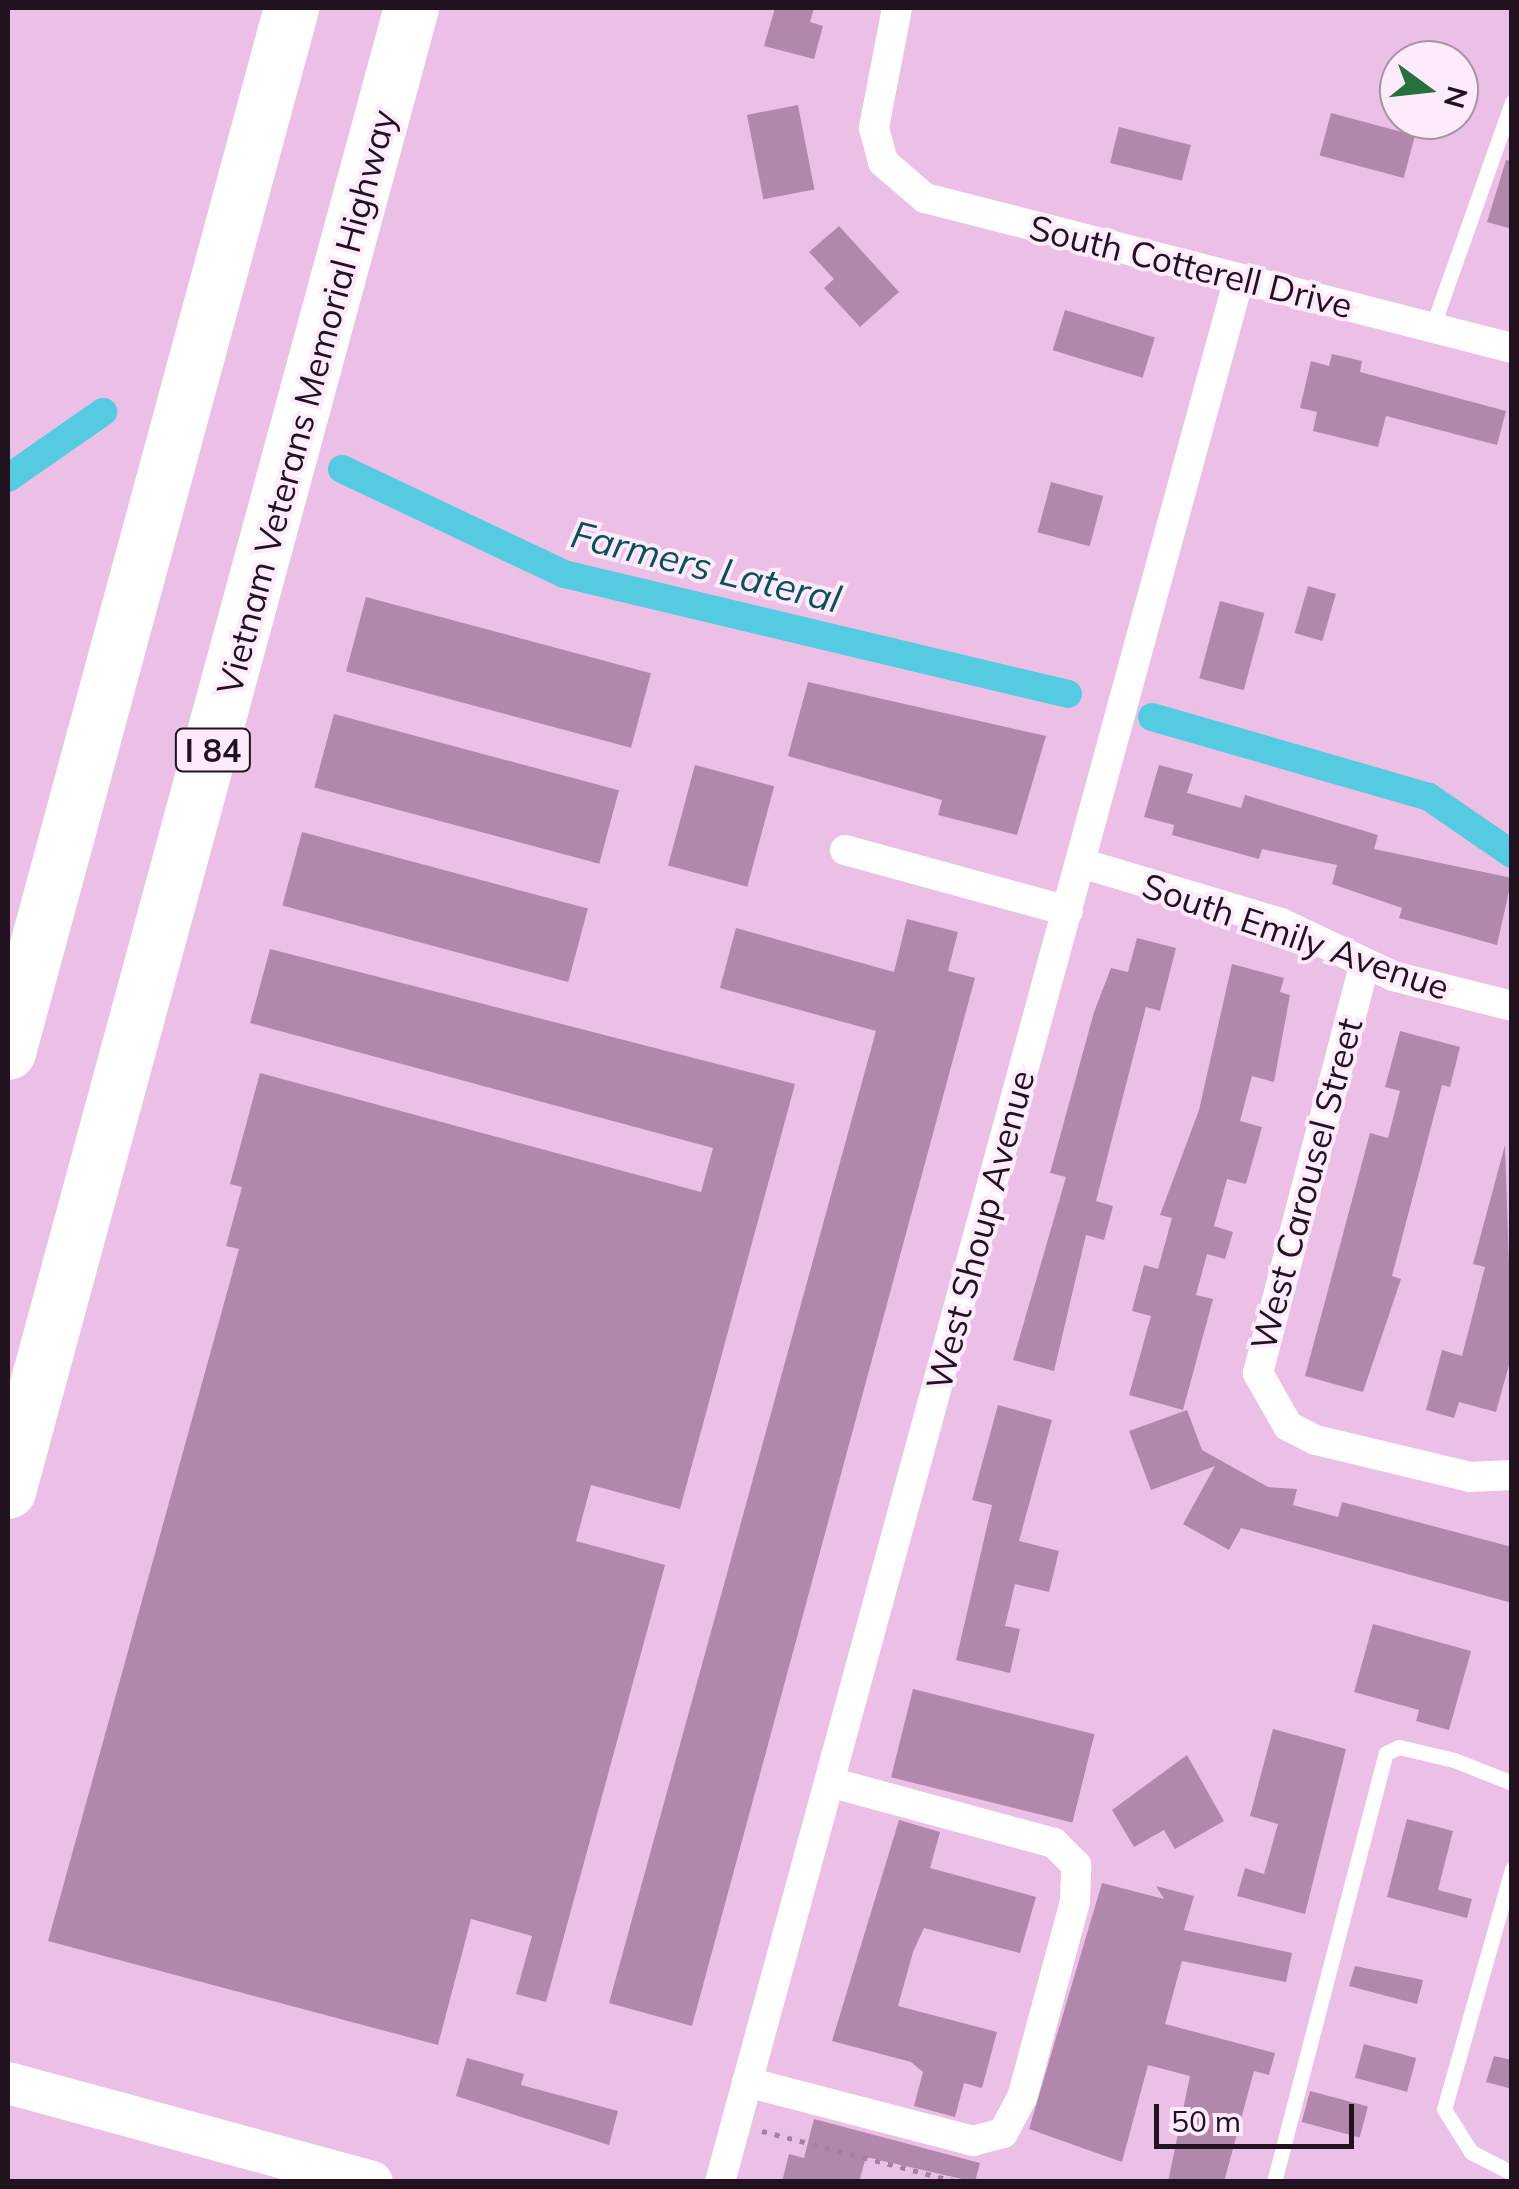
<!DOCTYPE html>
<html>
<head>
<meta charset="utf-8">
<style>
	body { margin:0 }
	#map { position:relative; width:1519px; height:2189px; overflow:hidden; background:#ecc0e6; font-family:Mulish,sans-serif }
	div>[style] { position:absolute }
	.canal>* { height:28px; margin:-14px; padding:0 14px; transform-origin:14px; border-radius:14px; background:#54cbe0 }
	.building>* { inset:0; background:#b187ac; transform-origin:0 0 }
	.path>* { height:5px; margin-top:-2.5px; transform-origin:0; background:repeating-linear-gradient(90deg,#a3819f 0 5px,transparent 0 13px) }
	.service>* { height:15px; margin:-7.5px; padding:0 7.5px; transform-origin:7.5px; border-radius:7.5px; background:#fff }
	.minor>* { height:30px; margin:-15px; padding:0 15px; transform-origin:15px; border-radius:15px; background:#fff }
	.secondary>* { height:42px; margin:-21px; padding:0 21px; transform-origin:21px; border-radius:21px; background:#fff }
	.motorway>* { height:55px; margin:-27.5px; padding:0 27.5px; transform-origin:27.5px; border-radius:27.5px; background:#fff }
	span { translate:-50% -50%; white-space:nowrap; text-align:center; line-height:1.15; -webkit-text-stroke:8px #fdeafa; paint-order:stroke }
	.shield-label span { padding:2px 8px; background:#fdeafa; border:2px solid; border-radius:8px; -webkit-text-stroke-width:0 }
	.shield-label { font-size:32px; color:#211220; font-weight:700 }
	.street-label { font-size:35px; color:#211220 }
	.water-label { font-size:38px; color:#09525d; font-style:italic }
	.frame { position:absolute; inset:0; border:10px solid #211220; pointer-events:none }
	.north { position:absolute; left:1379px; top:40px; width:100px; height:100px; box-sizing:border-box; background:#fdeafa; border:2px solid #a594a3; border-radius:50%; rotate:105deg; font-size:28px; font-weight:700; line-height:40px; text-align:center; color:#211220 }
	.north::after { content:''; display:block; margin:auto; width:35px; height:45px; background:#27713f; clip-path:polygon(50% 0,100% 100%,50% 72%,0 100%) }
	.scale { position:absolute; left:1154px; top:2104px; width:200px; height:45px; box-sizing:border-box; border:5px solid #211220; border-top:0; padding-left:12px; font-size:30px; line-height:35px; white-space:nowrap; color:#211220; -webkit-text-stroke:8px #fdeafa; paint-order:stroke }
</style>
</head>
<body>
<div id="map">
	<div class="canal">
		<i style="left:342px;top:469px;width:246px;rotate:25.3deg"></i>
		<i style="left:564px;top:574px;width:518px;rotate:13.39deg"></i>
		<i style="left:8px;top:478px;width:116px;rotate:-34.8deg"></i>
		<i style="left:1152px;top:717px;width:288px;rotate:16.1deg"></i>
		<i style="left:1429px;top:797px;width:101px;rotate:34.5deg"></i>
	</div>
	<div class="building">
		<i style="clip-path:polygon(775px 8px,814px 8px,810px 22px,823px 26px,814px 59px,764px 46px)"></i>
		<i style="left:798px;top:105px;width:86px;height:52px;rotate:79deg"></i>
		<i style="left:1331px;top:113px;width:87px;height:44px;rotate:15deg"></i>
		<i style="left:1119px;top:127px;width:74px;height:37px;rotate:14deg"></i>
		<i style="clip-path:polygon(1506px 160px,1512px 161px,1512px 229px,1487px 222px)"></i>
		<i style="clip-path:polygon(839px 226px,899px 292px,860px 327px,824px 288px,834px 279px,809px 252px)"></i>
		<i style="left:1065px;top:310px;width:94px;height:42px;rotate:17deg"></i>
		<i style="clip-path:polygon(1332px 354px,1362px 361px,1360px 372px,1506px 411px,1497px 445px,1386px 416px,1378px 447px,1313px 431px,1317px 412px,1300px 408px,1311px 361px,1329px 366px)"></i>
		<i style="left:1051px;top:482px;width:54px;height:52px;rotate:15deg"></i>
		<i style="left:1308px;top:586px;width:29px;height:49px;rotate:16deg"></i>
		<i style="left:366px;top:597px;width:295px;height:77px;rotate:15deg"></i>
		<i style="left:1220px;top:601px;width:46px;height:80px;rotate:15deg"></i>
		<i style="clip-path:polygon(808px 682px,1046px 736px,1017px 835px,938px 815px,942px 800px,788px 756px)"></i>
		<i style="left:334px;top:714px;width:295px;height:76px;rotate:15deg"></i>
		<i style="left:695px;top:765px;width:82px;height:104px;rotate:15deg"></i>
		<i style="clip-path:polygon(1159px 765px,1193px 774px,1187px 793px,1241px 808px,1245px 795px,1378px 835px,1374px 849px,1512px 878px,1497px 945px,1399px 918px,1402px 908px,1332px 884px,1337px 865px,1262px 849px,1259px 859px,1172px 835px,1174px 825px,1144px 817px)"></i>
		<i style="left:302px;top:832px;width:296px;height:76px;rotate:15deg"></i>
		<i style="clip-path:polygon(907px 919px,958px 932px,948px 971px,975px 978px,692px 2026px,609px 2003px,876px 1031px,720px 988px,736px 928px,894px 972px)"></i>
		<i style="clip-path:polygon(1137px 938px,1176px 948px,1160px 1011px,1146px 1007px,1096px 1201px,1113px 1206px,1104px 1240px,1086px 1235px,1054px 1371px,1013px 1360px,1066px 1177px,1050px 1173px,1094px 1012px,1111px 968px,1128px 972px)"></i>
		<i style="clip-path:polygon(270px 949px,795px 1084px,680px 1509px,591px 1485px,576px 1541px,665px 1565px,546px 2002px,516px 1994px,532px 1936px,471px 1919px,438px 2045px,48px 1941px,239px 1249px,226px 1246px,242px 1187px,230px 1184px,260px 1073px,701px 1192px,713px 1148px,250px 1023px)"></i>
		<i style="clip-path:polygon(1232px 964px,1284px 978px,1280px 992px,1290px 995px,1274px 1082px,1252px 1076px,1240px 1121px,1262px 1127px,1246px 1184px,1227px 1179px,1214px 1226px,1233px 1232px,1225px 1259px,1207px 1254px,1196px 1295px,1213px 1299px,1183px 1410px,1129px 1395px,1151px 1316px,1132px 1311px,1144px 1265px,1158px 1269px,1172px 1218px,1160px 1215px,1199px 1110px)"></i>
		<i style="clip-path:polygon(1400px 1031px,1460px 1047px,1450px 1087px,1442px 1085px,1392px 1276px,1401px 1279px,1363px 1392px,1305px 1376px,1370px 1133px,1388px 1138px,1400px 1091px,1385px 1087px)"></i>
		<i style="clip-path:polygon(1505px 1145px,1512px 1354px,1496px 1412px,1459px 1402px,1454px 1418px,1426px 1410px,1442px 1350px,1462px 1356px,1485px 1267px,1473px 1264px)"></i>
		<i style="clip-path:polygon(998px 1405px,1052px 1420px,1019px 1541px,1059px 1551px,1049px 1592px,1015px 1584px,1005px 1626px,1020px 1629px,1010px 1673px,956px 1660px,992px 1505px,972px 1500px)"></i>
		<i style="clip-path:polygon(1187px 1410px,1202px 1450px,1268px 1487px,1297px 1489px,1293px 1505px,1338px 1517px,1342px 1502px,1512px 1547px,1512px 1603px,1241px 1528px,1229px 1550px,1183px 1524px,1215px 1466px,1151px 1490px,1129px 1431px)"></i>
		<i style="clip-path:polygon(1373px 1624px,1471px 1651px,1449px 1730px,1416px 1721px,1419px 1710px,1354px 1692px)"></i>
		<i style="left:913px;top:1689px;width:187px;height:91px;rotate:14deg"></i>
		<i style="clip-path:polygon(1273px 1729px,1346px 1749px,1305px 1914px,1237px 1896px,1245px 1868px,1264px 1874px,1278px 1824px,1250px 1816px)"></i>
		<i style="clip-path:polygon(1187px 1755px,1224px 1821px,1175px 1849px,1164px 1830px,1134px 1847px,1112px 1810px)"></i>
		<i style="clip-path:polygon(1407px 1819px,1453px 1831px,1438px 1890px,1472px 1899px,1467px 1918px,1387px 1897px)"></i>
		<i style="clip-path:polygon(899px 1820px,940px 1832px,930px 1868px,1036px 1897px,1020px 1953px,924px 1928px,913px 1952px,898px 2006px,997px 2032px,982px 2088px,964px 2083px,955px 2117px,914px 2106px,923px 2072px,911px 2062px,832px 2041px)"></i>
		<i style="clip-path:polygon(1102px 1883px,1164px 1899px,1156px 1886px,1194px 1896px,1184px 1930px,1292px 1953px,1286px 1982px,1182px 1961px,1165px 2024px,1275px 2053px,1269px 2075px,1254px 2071px,1224px 2182px,1168px 2182px,1190px 2076px,1148px 2065px,1122px 2162px,1029px 2129px)"></i>
		<i style="clip-path:polygon(1355px 1966px,1423px 1980px,1417px 2004px,1349px 1986px)"></i>
		<i style="left:1364px;top:2044px;width:54px;height:35px;rotate:15deg"></i>
		<i style="clip-path:polygon(1494px 2056px,1512px 2060px,1512px 2089px,1486px 2082px)"></i>
		<i style="clip-path:polygon(467px 2058px,524px 2074px,521px 2085px,618px 2111px,609px 2145px,456px 2096px)"></i>
		<i style="left:1310px;top:2091px;width:60px;height:32px;rotate:15deg"></i>
		<i style="clip-path:polygon(814px 2119px,980px 2163px,975px 2182px,866px 2157px,859px 2182px,782px 2182px,789px 2154px,804px 2158px)"></i>
	</div>
	<div class="path">
		<i style="left:762px;top:2131px;width:203px;rotate:14.6deg"></i>
	</div>
	<div class="service">
		<i style="left:1432px;top:328px;width:240px;rotate:-70.5deg"></i>
		<i style="left:1512px;top:1869px;width:249px;rotate:105.8deg"></i>
		<i style="left:1444px;top:2109px;width:51px;rotate:57.9deg"></i>
		<i style="left:1471px;top:2152px;width:46px;rotate:27.1deg"></i>
		<i style="left:1274px;top:2182px;width:443px;rotate:-75.4deg"></i>
		<i style="left:1386px;top:1753px;width:14px;rotate:-25deg"></i>
		<i style="left:1399px;top:1747px;width:57px;rotate:13.3deg"></i>
		<i style="left:1454px;top:1760px;width:62px;rotate:21.6deg"></i>
	</div>
	<div class="minor">
		<i style="left:897px;top:8px;width:122px;rotate:100.9deg"></i>
		<i style="left:874px;top:128px;width:35px;rotate:75deg"></i>
		<i style="left:883px;top:162px;width:55px;rotate:40.6deg"></i>
		<i style="left:925px;top:198px;width:606px;rotate:14.33deg"></i>
		<i style="left:845px;top:850px;width:231px;rotate:15.3deg"></i>
		<i style="left:1081px;top:863px;width:209px;rotate:16.7deg"></i>
		<i style="left:1281px;top:923px;width:124px;rotate:25.3deg"></i>
		<i style="left:1393px;top:976px;width:123px;rotate:14.1deg"></i>
		<i style="left:1364px;top:966px;width:421px;rotate:104.6deg"></i>
		<i style="left:1258px;top:1373px;width:61px;rotate:60.5deg"></i>
		<i style="left:1288px;top:1426px;width:31px;rotate:27deg"></i>
		<i style="left:1316px;top:1440px;width:158px;rotate:13.5deg"></i>
		<i style="left:1470px;top:1477px;width:42px;rotate:-2.7deg"></i>
		<i style="left:747px;top:2082px;width:234px;rotate:14.6deg"></i>
		<i style="left:973px;top:2141px;width:31px;rotate:-15deg"></i>
		<i style="left:1003px;top:2133px;width:40px;rotate:-62deg"></i>
		<i style="left:1022px;top:2098px;width:203px;rotate:-74.9deg"></i>
		<i style="left:1075px;top:1902px;width:37px;rotate:-88deg"></i>
		<i style="left:1076px;top:1865px;width:31px;rotate:-135deg"></i>
		<i style="left:1054px;top:1843px;width:233px;rotate:-164.8deg"></i>
		<i style="left:720px;top:2182px;width:1973px;rotate:-74.75deg"></i>
	</div>
	<div class="secondary">
		<i style="left:8px;top:2083px;width:377px;rotate:15.2deg"></i>
	</div>
	<div class="motorway">
		<i style="left:8px;top:1052px;width:1082px;rotate:-74.83deg"></i>
		<i style="left:8px;top:1491px;width:1537px;rotate:-74.8deg"></i>
	</div>
	<div class="shield-label">
		<span style="left:213px;top:750px">I 84</span>
	</div>
	<div class="street-label">
		<span style="left:1191px;top:266px;rotate:14deg">South Cotterell Drive</span>
		<span style="left:306px;top:402px;rotate:-75deg">Vietnam Veterans Memorial Highway</span>
		<span style="left:1296px;top:936px;rotate:19deg">South Emily Avenue</span>
		<span style="left:1306px;top:1184px;rotate:-75deg">West Carousel Street</span>
		<span style="left:980px;top:1230px;rotate:-75deg">West Shoup Avenue</span>
	</div>
	<div class="water-label">
		<span style="left:706px;top:567px;rotate:14deg">Farmers Lateral</span>
	</div>
	<div class="frame"></div>
	<div class="north">N</div>
	<div class="scale">50 m</div>
</div>
</body>
</html>
